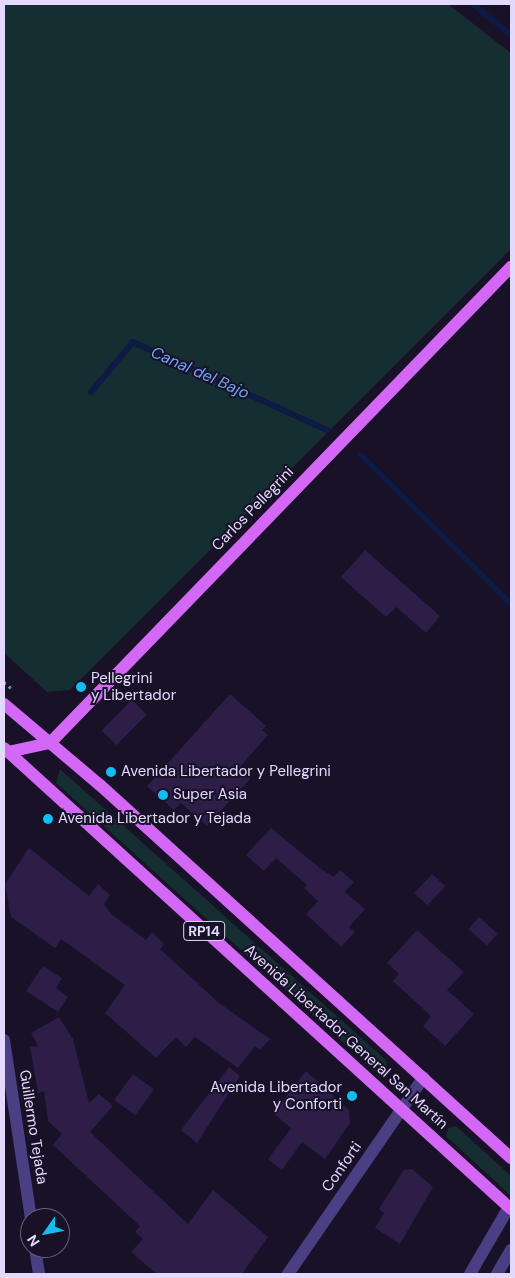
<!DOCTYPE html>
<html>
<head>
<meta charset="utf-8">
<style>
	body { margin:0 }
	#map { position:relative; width:515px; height:1278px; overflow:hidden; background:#181127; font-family:"DM Sans",sans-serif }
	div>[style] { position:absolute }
	.green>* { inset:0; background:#152e31 }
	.stream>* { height:6px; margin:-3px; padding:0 3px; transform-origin:3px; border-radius:3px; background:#0e1a43 }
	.building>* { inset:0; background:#2c1e47; transform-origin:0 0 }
	.path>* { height:3px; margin-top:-1.5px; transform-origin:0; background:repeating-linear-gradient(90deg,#37abb3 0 2.5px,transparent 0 6.5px) }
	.minor>* { height:12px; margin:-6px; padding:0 6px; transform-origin:6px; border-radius:6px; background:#4a3f83 }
	.major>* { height:12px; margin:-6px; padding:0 6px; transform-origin:6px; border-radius:6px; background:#d367f6 }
	.dots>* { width:14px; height:14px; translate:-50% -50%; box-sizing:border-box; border:2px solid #181127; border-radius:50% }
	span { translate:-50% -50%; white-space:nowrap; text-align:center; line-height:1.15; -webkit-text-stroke:4px #181127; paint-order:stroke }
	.shield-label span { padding:1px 4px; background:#181127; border:1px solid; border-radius:4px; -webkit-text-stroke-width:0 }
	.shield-label { font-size:14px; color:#e2d9fd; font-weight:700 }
	.street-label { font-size:15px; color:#e2d9fd }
	.poi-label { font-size:15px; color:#e2d9fd }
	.left { translate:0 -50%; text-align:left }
	.right { translate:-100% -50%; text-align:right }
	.water-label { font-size:16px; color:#6da6f7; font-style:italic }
	.frame { position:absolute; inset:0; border:5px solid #e2d9fd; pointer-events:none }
	.north { position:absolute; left:20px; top:1208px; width:50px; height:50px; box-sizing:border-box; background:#181127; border:1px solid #69617d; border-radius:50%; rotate:237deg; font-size:14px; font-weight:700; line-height:20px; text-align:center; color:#e2d9fd }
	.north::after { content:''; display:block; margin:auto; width:18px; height:22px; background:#11bef1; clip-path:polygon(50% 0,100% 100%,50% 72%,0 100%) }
</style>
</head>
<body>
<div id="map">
	<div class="green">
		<i style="clip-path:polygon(4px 4px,448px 4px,511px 53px,511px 249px,70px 690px,47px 692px,4px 653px)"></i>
		<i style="clip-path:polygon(60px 769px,386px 1060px,388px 1072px,377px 1073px,56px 783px)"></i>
		<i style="clip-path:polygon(456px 1126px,511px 1176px,511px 1196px,446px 1136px,448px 1128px)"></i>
	</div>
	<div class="stream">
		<i style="left:473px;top:4px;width:49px;rotate:39.2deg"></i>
		<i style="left:91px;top:392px;width:65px;rotate:-50deg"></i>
		<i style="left:133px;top:342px;width:213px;rotate:24.4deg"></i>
		<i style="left:361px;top:455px;width:211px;rotate:44.8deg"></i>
	</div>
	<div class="building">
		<i style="clip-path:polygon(365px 550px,440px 616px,426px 633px,396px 607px,386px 617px,341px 577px)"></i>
		<i style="clip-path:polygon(230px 694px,266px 726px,262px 730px,268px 735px,238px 769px,250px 779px,207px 826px,181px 803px,174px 810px,147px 786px)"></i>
		<i style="left:132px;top:700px;width:21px;height:43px;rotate:45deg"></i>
		<i style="clip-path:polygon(271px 828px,321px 869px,334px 877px,340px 870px,354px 882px,345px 892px,365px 909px,349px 927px,355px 932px,341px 947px,306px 914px,318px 901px,304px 888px,307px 885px,276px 858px,264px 871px,246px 855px)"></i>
		<i style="clip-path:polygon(29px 848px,89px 896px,98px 884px,110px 895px,104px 904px,111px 914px,146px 940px,152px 932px,164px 944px,160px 949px,219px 1003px,270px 1039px,260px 1050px,255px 1046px,238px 1068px,195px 1037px,186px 1047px,176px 1037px,156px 1058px,105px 1013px,125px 985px,61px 939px,55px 948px,11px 917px,5px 884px)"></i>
		<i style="left:432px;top:874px;width:18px;height:26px;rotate:43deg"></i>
		<i style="left:479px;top:917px;width:25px;height:16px;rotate:42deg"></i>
		<i style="clip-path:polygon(417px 930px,464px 972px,447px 990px,474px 1014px,445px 1046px,423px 1026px,431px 1016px,393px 981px,399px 974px,387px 963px)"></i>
		<i style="clip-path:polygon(43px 966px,62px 978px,56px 988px,68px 997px,58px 1012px,26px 991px)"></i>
		<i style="clip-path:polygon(59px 1017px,73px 1039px,89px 1103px,99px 1094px,113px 1106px,90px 1132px,188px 1224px,213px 1190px,268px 1237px,242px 1274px,157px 1274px,131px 1252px,143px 1239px,135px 1232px,140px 1226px,53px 1145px,62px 1134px,48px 1121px,44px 1091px,38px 1093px,30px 1047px,38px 1046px,31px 1033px)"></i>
		<i style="clip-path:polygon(229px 1067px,240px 1076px,197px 1143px,181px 1130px)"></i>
		<i style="clip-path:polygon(306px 1071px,349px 1110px,350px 1123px,325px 1159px,302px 1142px,282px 1170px,268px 1159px,291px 1128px,273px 1113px)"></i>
		<i style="left:133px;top:1074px;width:26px;height:32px;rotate:36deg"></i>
		<i style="clip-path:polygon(412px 1169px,433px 1187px,400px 1244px,375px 1228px,384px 1213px,379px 1209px,404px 1170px)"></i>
	</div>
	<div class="path">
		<i style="left:4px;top:682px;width:9px;rotate:41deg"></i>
	</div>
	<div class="minor">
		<i style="left:4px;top:1040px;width:180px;rotate:81.4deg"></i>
		<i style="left:35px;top:1248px;width:26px;rotate:81deg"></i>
		<i style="left:288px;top:1274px;width:239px;rotate:-55.4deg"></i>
		<i style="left:470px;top:1274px;width:78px;rotate:-59.8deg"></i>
		<i style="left:497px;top:1274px;width:28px;rotate:-60deg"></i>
	</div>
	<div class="major">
		<i style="left:4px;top:704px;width:126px;rotate:40.2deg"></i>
		<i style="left:100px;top:785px;width:555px;rotate:42.23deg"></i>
		<i style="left:4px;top:748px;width:685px;rotate:42.28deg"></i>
		<i style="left:8px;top:752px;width:43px;rotate:-12.1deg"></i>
		<i style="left:50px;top:743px;width:663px;rotate:-45.92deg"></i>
	</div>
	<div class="dots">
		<i style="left:81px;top:687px;background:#11bef1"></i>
		<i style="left:111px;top:772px;background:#11bef1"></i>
		<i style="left:163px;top:795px;background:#11bef1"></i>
		<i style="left:48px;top:819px;background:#11bef1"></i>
		<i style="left:352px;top:1096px;background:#11bef1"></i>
	</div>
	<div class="shield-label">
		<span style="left:204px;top:931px">RP14</span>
	</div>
	<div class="street-label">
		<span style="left:253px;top:509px;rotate:-46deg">Carlos Pellegrini</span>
		<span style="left:346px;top:1037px;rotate:42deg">Avenida Libertador General San Martín</span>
		<span style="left:33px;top:1127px;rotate:81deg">Guillermo Tejada</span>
		<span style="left:342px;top:1167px;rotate:-55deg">Conforti</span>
	</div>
	<div class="poi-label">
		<span class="left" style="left:91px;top:687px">Pellegrini<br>y Libertador</span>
		<span class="left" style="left:121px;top:772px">Avenida Libertador y Pellegrini</span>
		<span class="left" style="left:173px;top:795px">Super Asia</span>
		<span class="left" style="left:58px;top:819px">Avenida Libertador y Tejada</span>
		<span class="right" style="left:342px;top:1096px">Avenida Libertador<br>y Conforti</span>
	</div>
	<div class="water-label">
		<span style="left:200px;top:373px;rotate:24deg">Canal del Bajo</span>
	</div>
	<div class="frame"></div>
	<div class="north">N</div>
</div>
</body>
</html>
